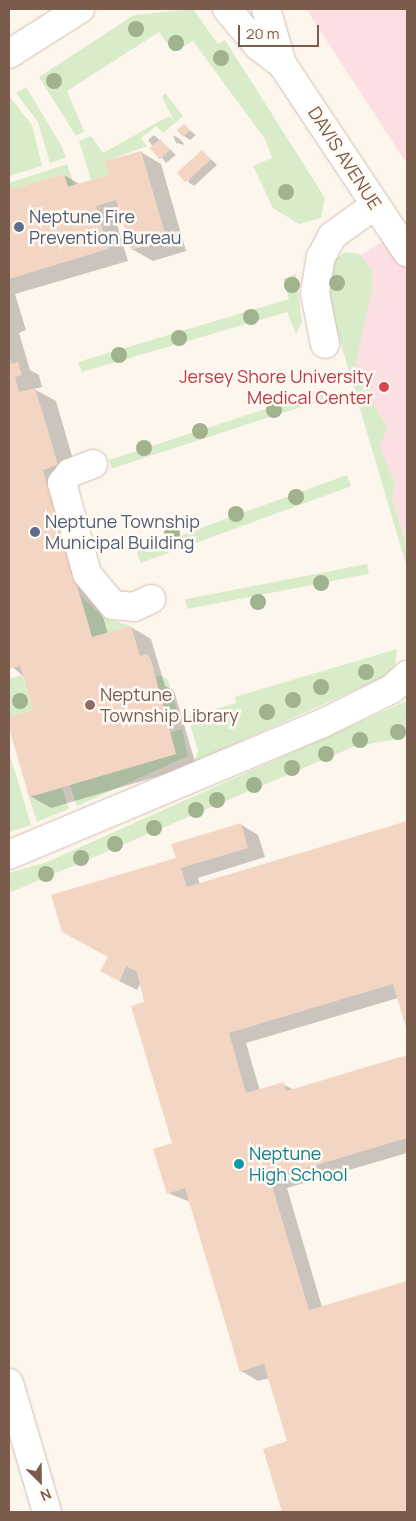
<!DOCTYPE html>
<html>
<head>
<meta charset="utf-8">
<style>
	body { margin:0 }
	#map { position:relative; width:416px; height:1521px; overflow:hidden; background:#fdf6ec; font-family:Manrope,sans-serif }
	div>[style] { position:absolute }
	.medical>* { inset:0; background:#fbdfe3 }
	.green>* { inset:0; background:#d8ecc9; transform-origin:0 0 }
	.shadow>* { inset:0; background:#0003 }
	.building>* { inset:0; background:#f3d5c3; transform-origin:0 0 }
	.roads { filter:drop-shadow(0 0 1px #d1beb0) drop-shadow(0 0 1px #d1beb0) }
	.minor>* { height:28px; margin:-14px; padding:0 14px; transform-origin:14px; border-radius:14px; background:#fff }
	.trees>* { width:16px; height:16px; margin:-8px; border-radius:50%; background:#a0b28e }
	.dots>* { width:14px; height:14px; translate:-50% -50%; box-sizing:border-box; border:2px solid #fffaf3; border-radius:50% }
	span { translate:-50% -50%; white-space:nowrap; text-align:center; line-height:1.15; -webkit-text-stroke:5px #fffaf3; paint-order:stroke }
	.street-label { font-size:18px; color:#7a5c4d }
	.service-label { font-size:18px; color:#4e5e75 }
	.left { translate:0 -50%; text-align:left }
	.health-label { font-size:18px; color:#be3a42 }
	.right { translate:-100% -50%; text-align:right }
	.education-label { font-size:18px; color:#785e54 }
	.culture-label { font-size:18px; color:#0d838f }
	.frame { position:absolute; inset:0; border:10px solid #7a5c4d; pointer-events:none }
	.north { position:absolute; left:15px; top:1456px; width:50px; height:50px; -webkit-text-stroke:4px #fffaf3; paint-order:stroke; rotate:157deg; font-size:14px; font-weight:700; line-height:20px; text-align:center; color:#7a5c4d }
	.north::after { content:''; display:block; margin:auto; width:18px; height:22px; background:#7a5c4d; clip-path:polygon(50% 0,100% 100%,50% 72%,0 100%) }
	.scale { position:absolute; left:238px; top:25px; width:81px; height:22px; box-sizing:border-box; border:2px solid #7a5c4d; border-top:0; padding-left:6px; font-size:15px; line-height:18px; white-space:nowrap; color:#7a5c4d; -webkit-text-stroke:4px #fffaf3; paint-order:stroke }
</style>
</head>
<body>
<div id="map">
	<div class="medical">
		<i style="clip-path:polygon(306px 9px,407px 9px,407px 164px)"></i>
		<i style="clip-path:polygon(407px 225px,407px 547px,328px 277px)"></i>
	</div>
	<div class="green">
		<i style="clip-path:polygon(193px 9px,218px 44px,225px 40px,325px 198px,321px 218px,299px 224px,273px 208px,253px 166px,272px 158px,265px 139px,193px 41px,173px 52px,159px 32px,67px 91px,84px 131px,76px 136px,39px 77px,134px 15px)"></i>
		<i style="clip-path:polygon(26px 87px,61px 145px,66px 158px,50px 163px,38px 122px,16px 93px)"></i>
		<i style="clip-path:polygon(165px 93px,183px 116px,163px 133px,156px 126px,141px 138px,147px 146px,106px 161px,109px 175px,91px 180px,79px 141px,91px 136px,103px 153px,169px 116px,174px 121px,162px 97px)"></i>
		<i style="clip-path:polygon(10px 97px,32px 125px,42px 166px,9px 176px)"></i>
		<i style="clip-path:polygon(67px 164px,74px 185px,68px 187px,64px 174px,9px 190px,9px 183px)"></i>
		<i style="clip-path:polygon(345px 252px,360px 254px,372px 271px,372px 290px,354px 371px,388px 428px,379px 445px,395px 485px,392px 497px,407px 547px,407px 568px,328px 300px,333px 261px)"></i>
		<i style="clip-path:polygon(296px 274px,302px 322px,296px 334px,287px 312px,82px 372px,78px 362px,289px 299px,283px 279px)"></i>
		<i style="left:321px;top:391px;width:9px;height:223px;rotate:72deg"></i>
		<i style="left:347px;top:475px;width:12px;height:224px;rotate:70deg"></i>
		<i style="left:367px;top:564px;width:10px;height:185px;rotate:79deg"></i>
		<i style="clip-path:polygon(80px 595px,104px 618px,131px 626px,92px 637px)"></i>
		<i style="clip-path:polygon(397px 649px,395px 665px,384px 677px,194px 762px,198px 751px,188px 717px,236px 703px,235px 697px)"></i>
		<i style="clip-path:polygon(22px 675px,33px 710px,9px 717px,9px 679px)"></i>
		<i style="clip-path:polygon(162px 676px,168px 680px,180px 721px,167px 725px,153px 677px)"></i>
		<i style="clip-path:polygon(407px 701px,407px 737px,353px 747px,9px 893px,9px 873px,47px 862px)"></i>
		<i style="clip-path:polygon(182px 729px,188px 756px,77px 806px,70px 785px,176px 754px,170px 733px)"></i>
		<i style="clip-path:polygon(9px 752px,31px 825px,9px 832px)"></i>
		<i style="clip-path:polygon(62px 788px,69px 809px,37px 822px,29px 797px)"></i>
	</div>
	<div class="shadow">
		<i style="clip-path:polygon(184px 126px,196px 135px,190px 140px,184px 136px)"></i>
		<i style="clip-path:polygon(154px 135px,176px 155px,166px 163px,148px 140px)"></i>
		<i style="clip-path:polygon(173px 135px,180px 139px,185px 145px,176px 143px)"></i>
		<i style="clip-path:polygon(202px 151px,217px 165px,194px 186px,188px 182px)"></i>
		<i style="clip-path:polygon(141px 152px,161px 164px,186px 251px,153px 261px,132px 249px,122px 216px,115px 218px,128px 261px,15px 294px,26px 330px,19px 333px,30px 370px,39px 375px,42px 387px,34px 389px,56px 401px,78px 477px,63px 481px,108px 634px,131px 627px,151px 639px,165px 686px,174px 691px,196px 765px,51px 808px,30px 796px,9px 723px,9px 718px,34px 711px,24px 677px,9px 664px,9px 191px,64px 175px,81px 185px,111px 176px)"></i>
		<i style="clip-path:polygon(407px 823px,407px 1028px,398px 998px,246px 1043px,260px 1091px,283px 1084px,294px 1090px,407px 1057px,407px 1153px,287px 1188px,322px 1307px,407px 1282px,407px 1512px,283px 1512px,265px 1449px,289px 1442px,270px 1378px,258px 1381px,241px 1371px,190px 1202px,168px 1193px,174px 1144px,146px 1003px,141px 982px,137px 990px,119px 981px,177px 859px,240px 824px,258px 835px,265px 857px,198px 878px,200px 885px)"></i>
	</div>
	<div class="building">
		<i style="clip-path:polygon(184px 124px,190px 130px,183px 137px,177px 130px)"></i>
		<i style="left:160px;top:139px;width:15px;height:14px;rotate:48deg"></i>
		<i style="left:202px;top:150px;width:13px;height:34px;rotate:48deg"></i>
		<i style="clip-path:polygon(141px 151px,167px 240px,131px 250px,116px 200px,96px 206px,108px 249px,9px 279px,9px 190px,64px 174px,68px 187px,74px 185px,109px 175px,105px 161px)"></i>
		<i style="clip-path:polygon(9px 356px,12px 364px,18px 362px,22px 375px,15px 377px,19px 392px,35px 388px,49px 434px,58px 465px,43px 470px,92px 637px,131px 626px,140px 656px,147px 654px,151px 660px,176px 754px,29px 797px,9px 728px,9px 717px,33px 710px,20px 666px,9px 669px)"></i>
		<i style="clip-path:polygon(407px 821px,407px 1031px,393px 984px,229px 1033px,246px 1093px,284px 1082px,286px 1091px,407px 1055px,407px 1138px,270px 1179px,309px 1310px,407px 1281px,407px 1512px,282px 1512px,263px 1449px,287px 1441px,264px 1364px,240px 1372px,185px 1188px,167px 1194px,153px 1149px,172px 1143px,131px 1006px,144px 1002px,137px 972px,126px 966px,119px 981px,100px 971px,108px 957px,62px 932px,51px 895px,176px 858px,171px 844px,241px 823px,248px 848px,181px 868px,187px 887px)"></i>
	</div>
	<div class="roads">
		<div class="minor">
			<i style="left:227px;top:9px;width:48px;rotate:50deg"></i>
			<i style="left:258px;top:46px;width:30px;rotate:37deg"></i>
			<i style="left:282px;top:64px;width:226px;rotate:56.4deg"></i>
			<i style="left:266px;top:9px;width:57px;rotate:73.8deg"></i>
			<i style="left:9px;top:54px;width:84px;rotate:-32.4deg"></i>
			<i style="left:325px;top:344px;width:52px;rotate:-101.1deg"></i>
			<i style="left:315px;top:293px;width:36px;rotate:-81deg"></i>
			<i style="left:321px;top:257px;width:24px;rotate:-62deg"></i>
			<i style="left:332px;top:236px;width:53px;rotate:-35.8deg"></i>
			<i style="left:93px;top:464px;width:25px;rotate:159deg"></i>
			<i style="left:70px;top:473px;width:13px;rotate:129deg"></i>
			<i style="left:62px;top:483px;width:94px;rotate:74.6deg"></i>
			<i style="left:87px;top:574px;width:40px;rotate:50deg"></i>
			<i style="left:113px;top:605px;width:21px;rotate:5deg"></i>
			<i style="left:134px;top:607px;width:19px;rotate:-25deg"></i>
			<i style="left:9px;top:855px;width:336px;rotate:-22.8deg"></i>
			<i style="left:319px;top:725px;width:81px;rotate:-26.3deg"></i>
			<i style="left:392px;top:689px;width:21px;rotate:-43deg"></i>
			<i style="left:9px;top:1383px;width:134px;rotate:73.6deg"></i>
		</div>
	</div>
	<div class="trees">
		<i style="left:136px;top:29px"></i>
		<i style="left:176px;top:43px"></i>
		<i style="left:221px;top:58px"></i>
		<i style="left:54px;top:81px"></i>
		<i style="left:286px;top:192px"></i>
		<i style="left:337px;top:283px"></i>
		<i style="left:292px;top:285px"></i>
		<i style="left:251px;top:317px"></i>
		<i style="left:179px;top:338px"></i>
		<i style="left:119px;top:355px"></i>
		<i style="left:274px;top:410px"></i>
		<i style="left:200px;top:431px"></i>
		<i style="left:144px;top:448px"></i>
		<i style="left:296px;top:497px"></i>
		<i style="left:236px;top:514px"></i>
		<i style="left:172px;top:533px"></i>
		<i style="left:321px;top:583px"></i>
		<i style="left:258px;top:602px"></i>
		<i style="left:366px;top:672px"></i>
		<i style="left:321px;top:687px"></i>
		<i style="left:293px;top:700px"></i>
		<i style="left:20px;top:701px"></i>
		<i style="left:267px;top:712px"></i>
		<i style="left:398px;top:732px"></i>
		<i style="left:360px;top:740px"></i>
		<i style="left:326px;top:754px"></i>
		<i style="left:292px;top:768px"></i>
		<i style="left:254px;top:785px"></i>
		<i style="left:217px;top:800px"></i>
		<i style="left:196px;top:810px"></i>
		<i style="left:154px;top:828px"></i>
		<i style="left:115px;top:844px"></i>
		<i style="left:81px;top:858px"></i>
		<i style="left:46px;top:874px"></i>
	</div>
	<div class="dots">
		<i style="left:19px;top:227px;background:#5c6f8a"></i>
		<i style="left:384px;top:387px;background:#e0444e"></i>
		<i style="left:35px;top:532px;background:#5c6f8a"></i>
		<i style="left:90px;top:705px;background:#8d6e63"></i>
		<i style="left:239px;top:1164px;background:#0f9aa8"></i>
	</div>
	<div class="street-label">
		<span style="left:345px;top:158px;rotate:57deg">DAVIS AVENUE</span>
	</div>
	<div class="service-label">
		<span class="left" style="left:29px;top:227px">Neptune Fire<br>Prevention Bureau</span>
		<span class="left" style="left:45px;top:532px">Neptune Township<br>Municipal Building</span>
	</div>
	<div class="health-label">
		<span class="right" style="left:373px;top:387px">Jersey Shore University<br>Medical Center</span>
	</div>
	<div class="education-label">
		<span class="left" style="left:100px;top:705px">Neptune<br>Township Library</span>
	</div>
	<div class="culture-label">
		<span class="left" style="left:249px;top:1164px">Neptune<br>High School</span>
	</div>
	<div class="frame"></div>
	<div class="north">N</div>
	<div class="scale">20 m</div>
</div>
</body>
</html>
